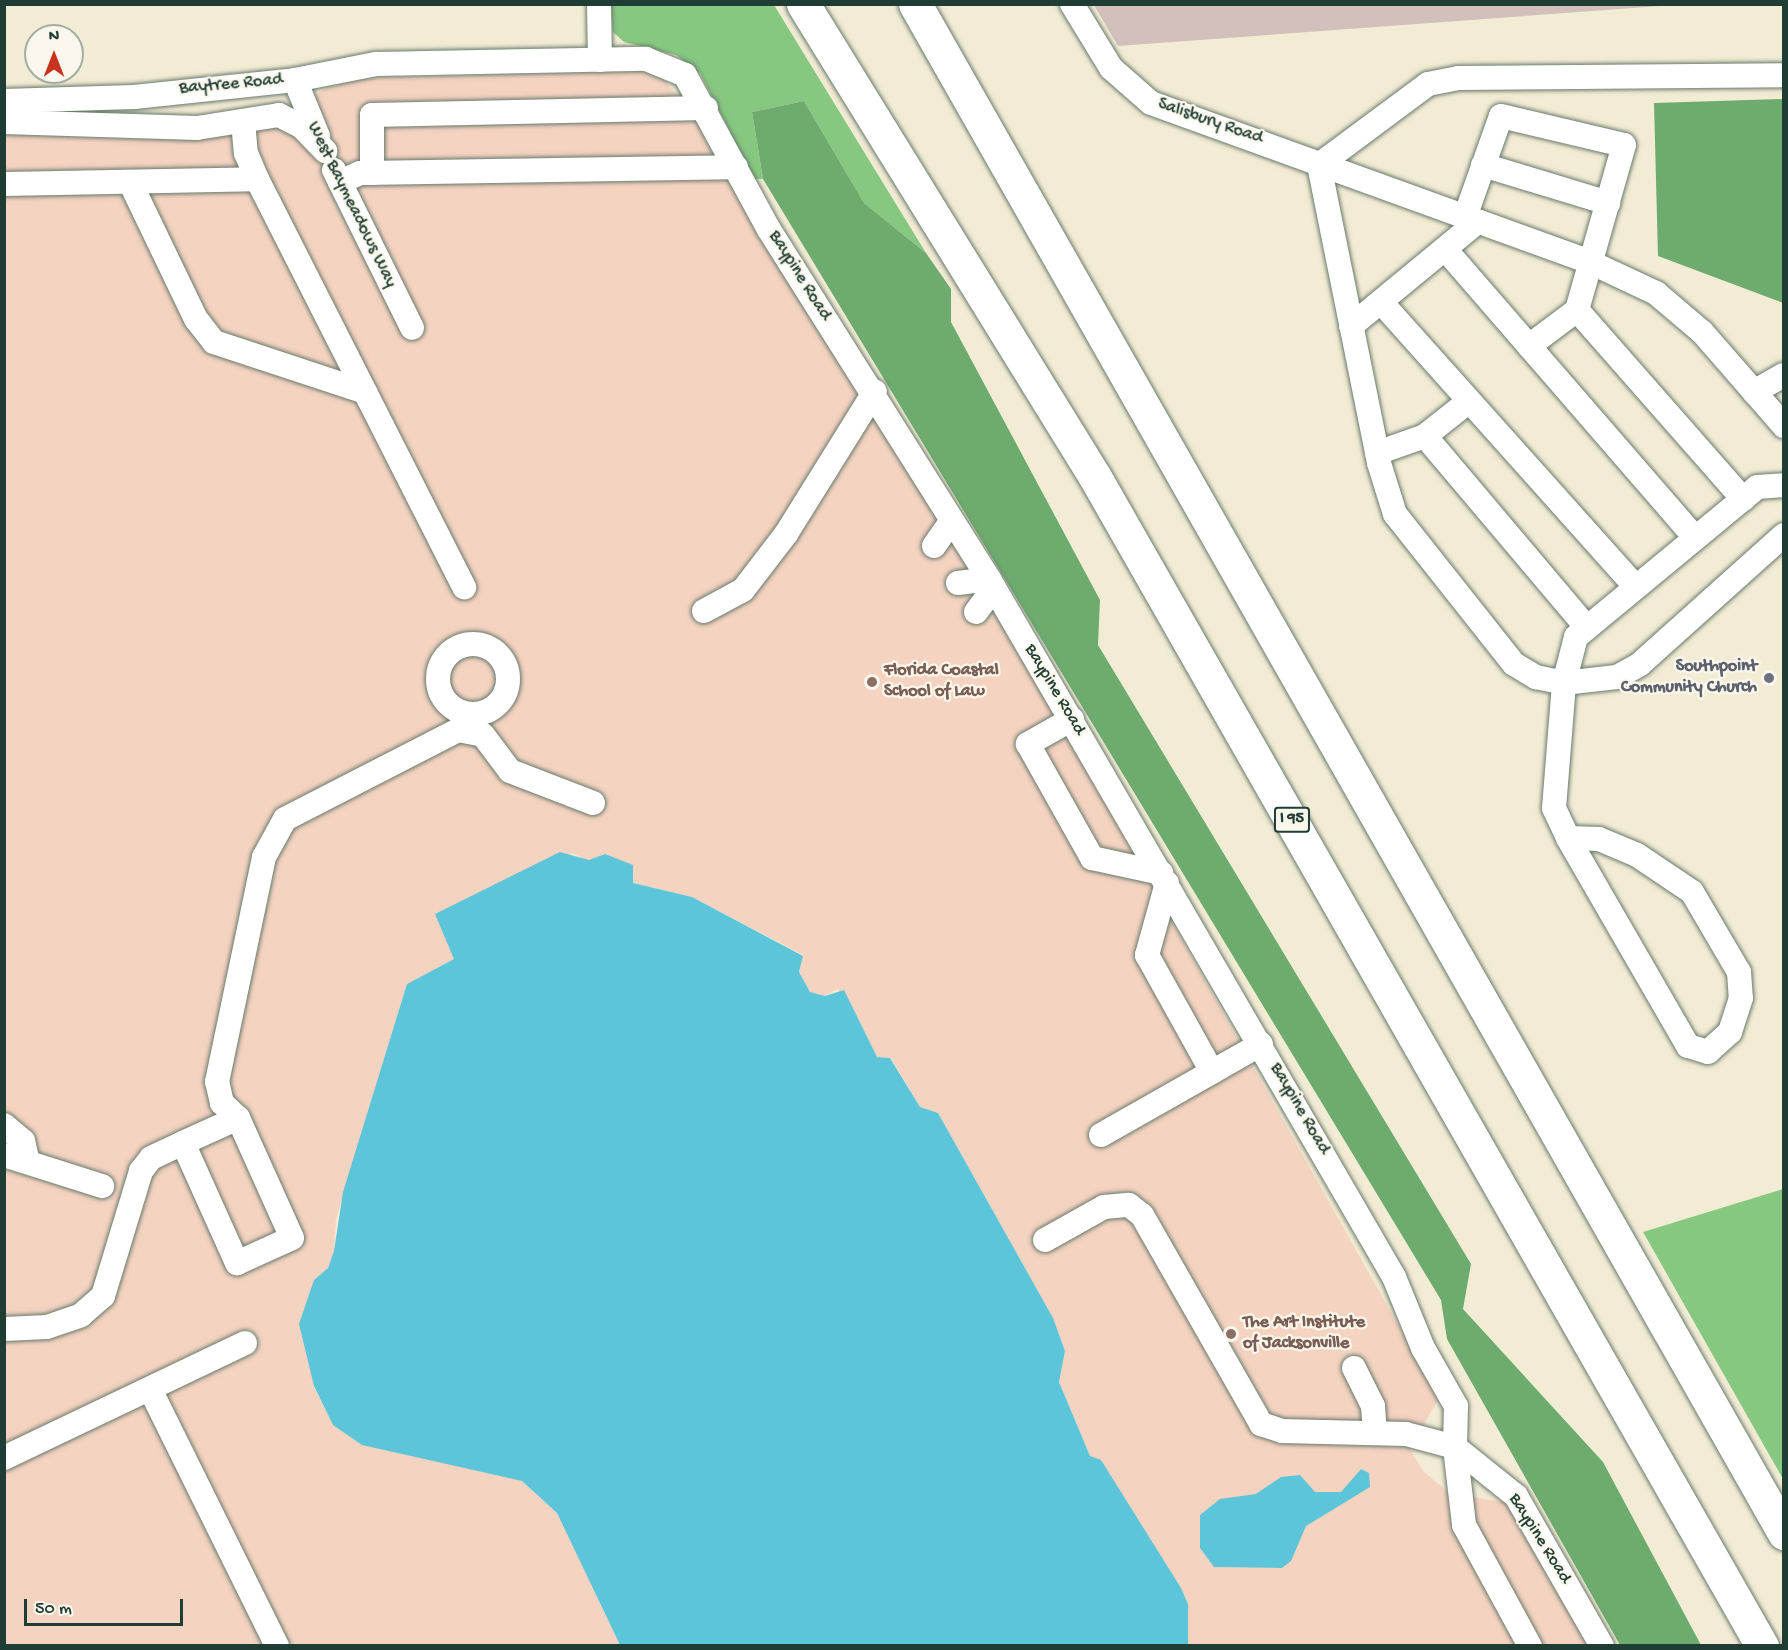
<!DOCTYPE html>
<html>
<head>
<meta charset="utf-8">
<style>
	body { margin:0 }
	#map { position:relative; width:1788px; height:1650px; overflow:hidden; background:#f3ecd5; font-family:"Gochi Hand",sans-serif }
	div>[style] { position:absolute }
	.built>* { inset:0; background:#f5d3c1 }
	.industrial>* { inset:0; background:#d1c0bc }
	.green>* { inset:0; background:#87c880 }
	.forest>* { inset:0; background:#6dac6e }
	.water>* { inset:0; background:#5cc5d9 }
	.roads { filter:drop-shadow(0 0 2px #697a6c) drop-shadow(0 0 2px #697a6c) }
	.minor>* { height:24px; margin:-12px; padding:0 12px; transform-origin:12px; border-radius:12px; background:#fff }
	.minor>.ring { margin:-12px; padding:0; box-sizing:content-box; background:none; border:24px solid #fff; border-radius:50% }
	.highway>* { height:33px; margin:-16.5px; padding:0 16.5px; transform-origin:16.5px; border-radius:16.5px; background:#fff }
	.dots>* { width:16px; height:16px; translate:-50% -50%; box-sizing:border-box; border:3px solid #fbf7ec; border-radius:50% }
	span { translate:-50% -50%; white-space:nowrap; text-align:center; line-height:1.15; -webkit-text-stroke:4.5px #fbf7ec; paint-order:stroke }
	.shield-label span { padding:2px 4px; background:#fbf7ec; border:2px solid; border-radius:4px; -webkit-text-stroke-width:0 }
	.shield-label { font-size:16px; color:#1f3d34; font-weight:700 }
	.street-label { font-size:18px; color:#1f3d34 }
	.worship-label { font-size:18px; color:#5b616d; font-weight:700 }
	.right { translate:-100% -50%; text-align:right }
	.education-label { font-size:18px; color:#785e54; font-weight:700 }
	.left { translate:0 -50%; text-align:left }
	.frame { position:absolute; inset:0; border:6px solid #1f3d34; pointer-events:none }
	.north { position:absolute; left:24px; top:24px; width:60px; height:60px; box-sizing:border-box; background:#fbf7ec; border:2px solid #a3ada2; border-radius:50%; rotate:0deg; font-size:16px; font-weight:700; line-height:24px; text-align:center; color:#1f3d34 }
	.north::after { content:''; display:block; margin:auto; width:21px; height:27px; background:#c8321e; clip-path:polygon(50% 0,100% 100%,50% 72%,0 100%) }
	.scale { position:absolute; left:24px; top:1599px; width:159px; height:27px; box-sizing:border-box; border:3px solid #1f3d34; border-top:0; padding-left:8px; font-size:18px; line-height:21px; white-space:nowrap; color:#1f3d34; -webkit-text-stroke:4px #fbf7ec; paint-order:stroke }
</style>
</head>
<body>
<div id="map">
	<div class="built">
		<i style="clip-path:polygon(640px 71px,661px 76px,700px 124px,876px 423px,940px 509px,1439px 1398px,1410px 1449px,1423px 1471px,1449px 1493px,1508px 1503px,1589px 1645px,1188px 1645px,1188px 1604px,1181px 1588px,1101px 1461px,1090px 1456px,1059px 1382px,1065px 1351px,1053px 1318px,938px 1113px,920px 1107px,891px 1058px,877px 1057px,843px 995px,837px 989px,825px 996px,810px 992px,799px 972px,803px 955px,692px 897px,633px 883px,572px 853px,454px 959px,407px 984px,336px 1219px,334px 1251px,328px 1268px,314px 1280px,314px 1387px,333px 1425px,522px 1481px,557px 1513px,620px 1645px,5px 1645px,4px 134px,224px 136px,264px 126px,325px 89px,360px 78px)"></i>
	</div>
	<div class="industrial">
		<i style="clip-path:polygon(1094px 5px,1674px 5px,1118px 46px)"></i>
	</div>
	<div class="green">
		<i style="clip-path:polygon(610px 5px,774px 5px,926px 253px,864px 203px,804px 101px,752px 112px,763px 179px,754px 179px,700px 73px,676px 55px,624px 42px,613px 32px)"></i>
		<i style="clip-path:polygon(1783px 1189px,1784px 1189px,1783px 1479px,1643px 1232px)"></i>
	</div>
	<div class="forest">
		<i style="clip-path:polygon(1783px 99px,1784px 99px,1783px 303px,1658px 256px,1654px 103px)"></i>
		<i style="clip-path:polygon(804px 101px,864px 203px,926px 253px,951px 289px,951px 322px,1100px 600px,1098px 645px,1471px 1264px,1463px 1309px,1603px 1462px,1701px 1645px,1620px 1645px,1447px 1339px,1441px 1300px,763px 179px,752px 112px)"></i>
	</div>
	<div class="water">
		<i style="clip-path:polygon(560px 852px,589px 860px,605px 854px,633px 865px,633px 883px,692px 897px,803px 956px,799px 972px,810px 992px,825px 996px,844px 990px,877px 1057px,890px 1058px,920px 1107px,938px 1113px,1053px 1318px,1065px 1351px,1059px 1382px,1090px 1456px,1101px 1460px,1181px 1588px,1188px 1604px,1188px 1645px,620px 1645px,557px 1513px,522px 1481px,362px 1445px,333px 1425px,314px 1386px,299px 1324px,314px 1280px,328px 1268px,334px 1251px,343px 1192px,407px 984px,454px 959px,435px 914px)"></i>
		<i style="clip-path:polygon(1361px 1469px,1369px 1473px,1370px 1487px,1306px 1526px,1291px 1561px,1282px 1568px,1214px 1567px,1200px 1548px,1200px 1515px,1220px 1499px,1256px 1494px,1281px 1477px,1300px 1475px,1315px 1492px,1341px 1492px)"></i>
	</div>
	<div class="roads">
		<div class="minor">
			<i style="left:599px;top:4px;width:56px;rotate:89deg"></i>
			<i style="left:1072px;top:4px;width:75px;rotate:58.6deg"></i>
			<i style="left:1111px;top:68px;width:53px;rotate:41.2deg"></i>
			<i style="left:1151px;top:103px;width:469px;rotate:19.9deg"></i>
			<i style="left:1592px;top:263px;width:71px;rotate:25.1deg"></i>
			<i style="left:1656px;top:293px;width:60px;rotate:40.3deg"></i>
			<i style="left:1702px;top:332px;width:125px;rotate:48.9deg"></i>
			<i style="left:295px;top:80px;width:61px;rotate:67.7deg"></i>
			<i style="left:4px;top:101px;width:130px;rotate:-1.8deg"></i>
			<i style="left:134px;top:97px;width:162px;rotate:-6deg"></i>
			<i style="left:295px;top:80px;width:83px;rotate:-11.2deg"></i>
			<i style="left:376px;top:64px;width:270px;rotate:-1.1deg"></i>
			<i style="left:646px;top:59px;width:42px;rotate:22.3deg"></i>
			<i style="left:685px;top:75px;width:174px;rotate:61.5deg"></i>
			<i style="left:768px;top:228px;width:415px;rotate:57.8deg"></i>
			<i style="left:989px;top:579px;width:807px;rotate:59.88deg"></i>
			<i style="left:1394px;top:1277px;width:77px;rotate:67.8deg"></i>
			<i style="left:1423px;top:1348px;width:67px;rotate:60.4deg"></i>
			<i style="left:1456px;top:1406px;width:41px;rotate:91.4deg"></i>
			<i style="left:1455px;top:1447px;width:78px;rotate:38.8deg"></i>
			<i style="left:1516px;top:1496px;width:173px;rotate:60.2deg"></i>
			<i style="left:243px;top:121px;width:32px;rotate:85deg"></i>
			<i style="left:246px;top:153px;width:28px;rotate:67deg"></i>
			<i style="left:257px;top:179px;width:458px;rotate:63.1deg"></i>
			<i style="left:4px;top:122px;width:193px;rotate:1.8deg"></i>
			<i style="left:197px;top:128px;width:83px;rotate:-9deg"></i>
			<i style="left:279px;top:115px;width:25px;rotate:27deg"></i>
			<i style="left:301px;top:126px;width:35px;rotate:46deg"></i>
			<i style="left:1319px;top:165px;width:304px;rotate:78.6deg"></i>
			<i style="left:1379px;top:463px;width:53px;rotate:72.6deg"></i>
			<i style="left:1395px;top:514px;width:191px;rotate:51.6deg"></i>
			<i style="left:1514px;top:664px;width:26px;rotate:31deg"></i>
			<i style="left:1536px;top:677px;width:29px;rotate:12deg"></i>
			<i style="left:1564px;top:683px;width:53px;rotate:-6.5deg"></i>
			<i style="left:1617px;top:677px;width:26px;rotate:-29deg"></i>
			<i style="left:1640px;top:664px;width:193px;rotate:-41.9deg"></i>
			<i style="left:1319px;top:165px;width:136px;rotate:-36.6deg"></i>
			<i style="left:1428px;top:84px;width:31px;rotate:-11deg"></i>
			<i style="left:1458px;top:78px;width:326px;rotate:-0.5deg"></i>
			<i style="left:1483px;top:165px;width:131px;rotate:16.9deg"></i>
			<i style="left:334px;top:170px;width:176px;rotate:63.7deg"></i>
			<i style="left:372px;top:173px;width:58px;rotate:-90deg"></i>
			<i style="left:372px;top:115px;width:334px;rotate:-1.2deg"></i>
			<i style="left:130px;top:182px;width:152px;rotate:64.3deg"></i>
			<i style="left:196px;top:319px;width:29px;rotate:52deg"></i>
			<i style="left:214px;top:342px;width:159px;rotate:18.3deg"></i>
			<i style="left:340px;top:182px;width:22px;rotate:-24deg"></i>
			<i style="left:360px;top:173px;width:376px;rotate:-0.9deg"></i>
			<i style="left:4px;top:184px;width:253px;rotate:-1.1deg"></i>
			<i style="left:1465px;top:217px;width:107px;rotate:-70.4deg"></i>
			<i style="left:1501px;top:116px;width:126px;rotate:13.3deg"></i>
			<i style="left:1624px;top:145px;width:172px;rotate:105.9deg"></i>
			<i style="left:1577px;top:310px;width:60px;rotate:143.1deg"></i>
			<i style="left:1445px;top:249px;width:382px;rotate:49.1deg"></i>
			<i style="left:1381px;top:302px;width:382px;rotate:48.2deg"></i>
			<i style="left:1577px;top:310px;width:252px;rotate:48.7deg"></i>
			<i style="left:1351px;top:326px;width:163px;rotate:-39.5deg"></i>
			<i style="left:1754px;top:392px;width:34px;rotate:-30deg"></i>
			<i style="left:1425px;top:436px;width:251px;rotate:49.8deg"></i>
			<i style="left:1377px;top:453px;width:51px;rotate:-19.5deg"></i>
			<i style="left:1425px;top:436px;width:56px;rotate:-38.5deg"></i>
			<i style="left:934px;top:546px;width:29px;rotate:-55deg"></i>
			<i style="left:958px;top:583px;width:31px;rotate:-7deg"></i>
			<i style="left:704px;top:611px;width:44px;rotate:-28.3deg"></i>
			<i style="left:743px;top:590px;width:71px;rotate:-52.5deg"></i>
			<i style="left:786px;top:534px;width:168px;rotate:-58.1deg"></i>
			<i style="left:976px;top:612px;width:30px;rotate:-53deg"></i>
			<i class="ring" style="left:438px;top:644px;width:46px;height:46px"></i>
			<i style="left:1072px;top:719px;width:51px;rotate:150.4deg"></i>
			<i style="left:1028px;top:744px;width:131px;rotate:60.7deg"></i>
			<i style="left:1092px;top:858px;width:71px;rotate:12.3deg"></i>
			<i style="left:1568px;top:838px;width:31px;rotate:2deg"></i>
			<i style="left:1599px;top:839px;width:41px;rotate:22.8deg"></i>
			<i style="left:1637px;top:855px;width:66px;rotate:33.9deg"></i>
			<i style="left:1692px;top:892px;width:93px;rotate:59.6deg"></i>
			<i style="left:1739px;top:972px;width:26px;rotate:86deg"></i>
			<i style="left:1741px;top:998px;width:36px;rotate:108deg"></i>
			<i style="left:1730px;top:1032px;width:30px;rotate:138deg"></i>
			<i style="left:1708px;top:1052px;width:21px;rotate:-163deg"></i>
			<i style="left:1688px;top:1046px;width:240px;rotate:-120deg"></i>
			<i style="left:1568px;top:838px;width:33px;rotate:-115deg"></i>
			<i style="left:1554px;top:808px;width:125px;rotate:-85.4deg"></i>
			<i style="left:1564px;top:683px;width:48px;rotate:-75.4deg"></i>
			<i style="left:1576px;top:637px;width:235px;rotate:-39.6deg"></i>
			<i style="left:1757px;top:487px;width:27px;rotate:-4deg"></i>
			<i style="left:1167px;top:883px;width:75px;rotate:105.5deg"></i>
			<i style="left:1147px;top:955px;width:134px;rotate:60.9deg"></i>
			<i style="left:238px;top:1118px;width:60px;rotate:155.6deg"></i>
			<i style="left:183px;top:1143px;width:132px;rotate:65.8deg"></i>
			<i style="left:237px;top:1263px;width:60px;rotate:-24.4deg"></i>
			<i style="left:292px;top:1238px;width:132px;rotate:-114.2deg"></i>
			<i style="left:238px;top:1118px;width:22px;rotate:-137deg"></i>
			<i style="left:222px;top:1103px;width:22px;rotate:-103deg"></i>
			<i style="left:217px;top:1082px;width:230px;rotate:-78.2deg"></i>
			<i style="left:264px;top:857px;width:43px;rotate:-61.1deg"></i>
			<i style="left:285px;top:819px;width:195px;rotate:-27.2deg"></i>
			<i style="left:458px;top:730px;width:25px;rotate:11deg"></i>
			<i style="left:483px;top:735px;width:45px;rotate:53.1deg"></i>
			<i style="left:510px;top:771px;width:89px;rotate:21.1deg"></i>
			<i style="left:4px;top:1125px;width:25px;rotate:40deg"></i>
			<i style="left:23px;top:1141px;width:17px;rotate:77deg"></i>
			<i style="left:1101px;top:1135px;width:184px;rotate:-29.6deg"></i>
			<i style="left:4px;top:1155px;width:103px;rotate:17.6deg"></i>
			<i style="left:1045px;top:1240px;width:68px;rotate:-29.2deg"></i>
			<i style="left:1104px;top:1207px;width:25px;rotate:-5deg"></i>
			<i style="left:1129px;top:1205px;width:16px;rotate:38deg"></i>
			<i style="left:1142px;top:1215px;width:241px;rotate:60.3deg"></i>
			<i style="left:1261px;top:1424px;width:22px;rotate:18deg"></i>
			<i style="left:1282px;top:1431px;width:124px;rotate:1.4deg"></i>
			<i style="left:1406px;top:1434px;width:51px;rotate:14.9deg"></i>
			<i style="left:1455px;top:1447px;width:79px;rotate:83.4deg"></i>
			<i style="left:1464px;top:1525px;width:138px;rotate:61.4deg"></i>
			<i style="left:4px;top:1329px;width:43px;rotate:-2.7deg"></i>
			<i style="left:47px;top:1327px;width:36px;rotate:-19deg"></i>
			<i style="left:81px;top:1315px;width:29px;rotate:-41deg"></i>
			<i style="left:103px;top:1296px;width:131px;rotate:-73.1deg"></i>
			<i style="left:141px;top:1171px;width:16px;rotate:-52deg"></i>
			<i style="left:151px;top:1158px;width:35px;rotate:-25deg"></i>
			<i style="left:1354px;top:1368px;width:42px;rotate:63.4deg"></i>
			<i style="left:1373px;top:1406px;width:27px;rotate:86deg"></i>
			<i style="left:150px;top:1389px;width:287px;rotate:63.7deg"></i>
			<i style="left:4px;top:1458px;width:267px;rotate:-25.5deg"></i>
		</div>
		<div class="highway">
			<i style="left:803px;top:4px;width:556px;rotate:58.31deg"></i>
			<i style="left:1095px;top:477px;width:1346px;rotate:60.29deg"></i>
			<i style="left:915px;top:4px;width:1759px;rotate:60.39deg"></i>
		</div>
	</div>
	<div class="dots">
		<i style="left:1769px;top:678px;background:#6b7280"></i>
		<i style="left:872px;top:682px;background:#8d6e63"></i>
		<i style="left:1231px;top:1334px;background:#8d6e63"></i>
	</div>
	<div class="shield-label">
		<span style="left:1292px;top:820px">I 95</span>
	</div>
	<div class="street-label">
		<span style="left:231px;top:85px;rotate:-5deg">Baytree Road</span>
		<span style="left:1210px;top:122px;rotate:19deg">Salisbury Road</span>
		<span style="left:351px;top:205px;rotate:64deg">West Baymeadows Way</span>
		<span style="left:799px;top:276px;rotate:58deg">Baypine Road</span>
		<span style="left:1054px;top:690px;rotate:59deg">Baypine Road</span>
		<span style="left:1299px;top:1109px;rotate:60deg">Baypine Road</span>
		<span style="left:1539px;top:1539px;rotate:58deg">Baypine Road</span>
	</div>
	<div class="worship-label">
		<span class="right" style="left:1757px;top:678px">Southpoint<br>Community Church</span>
	</div>
	<div class="education-label">
		<span class="left" style="left:884px;top:682px">Florida Coastal<br>School of Law</span>
		<span class="left" style="left:1243px;top:1334px">The Art Institute<br>of Jacksonville</span>
	</div>
	<div class="frame"></div>
	<div class="north">N</div>
	<div class="scale">50 m</div>
</div>
</body>
</html>
